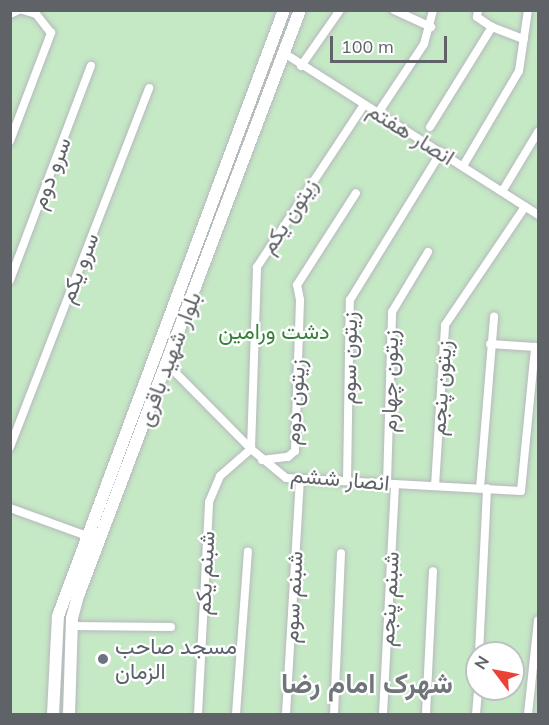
<!DOCTYPE html>
<html>
<head>
<meta charset="utf-8">
<style>
	body { margin:0 }
	#map { position:relative; width:549px; height:725px; overflow:hidden; background:#f1efe8; font-family:Mulish,Vazirmatn,sans-serif }
	div>[style] { position:absolute }
	.green>* { inset:0; background:#c5e8c5 }
	.roads { filter:drop-shadow(0 0 2px #b5b8bc) drop-shadow(0 0 2px #b5b8bc) }
	.street>* { height:8px; margin:-4px; padding:0 4px; transform-origin:4px; border-radius:4px; background:#fff }
	.secondary>* { height:12px; margin:-6px; padding:0 6px; transform-origin:6px; border-radius:6px; background:#fff }
	.dots>* { width:16px; height:16px; translate:-50% -50%; box-sizing:border-box; border:3px solid #fff; border-radius:50% }
	span { translate:-50% -50%; white-space:nowrap; text-align:center; line-height:1.15; -webkit-text-stroke:4.5px #fff; paint-order:stroke }
	.street-label { font-size:22px; color:#5f6368 }
	.park-label { font-size:22px; color:#348238 }
	.worship-label { font-size:22px; color:#5b616d }
	.left { translate:0 -50%; text-align:left }
	.district-label { font-size:28px; color:#70757a; font-weight:700 }
	.frame { position:absolute; inset:0; border:12px solid #5f6368; pointer-events:none }
	.north { position:absolute; left:465px; top:641px; width:60px; height:60px; box-sizing:border-box; background:#fff; border:2px solid #bfc1c3; border-radius:50%; rotate:302deg; font-size:16px; font-weight:700; line-height:24px; text-align:center; color:#5f6368 }
	.north::after { content:''; display:block; margin:auto; width:21px; height:27px; background:#ea4335; clip-path:polygon(50% 0,100% 100%,50% 72%,0 100%) }
	.scale { position:absolute; left:330px; top:36px; width:117px; height:27px; box-sizing:border-box; border:3px solid #5f6368; border-top:0; padding-left:8px; font-size:18px; line-height:21px; white-space:nowrap; color:#5f6368; -webkit-text-stroke:4px #fff; paint-order:stroke }
</style>
</head>
<body>
<div id="map">
	<div class="green">
		<i style="clip-path:polygon(evenodd,10px 11px,538px 11px,538px 714px,11px 714px,10px 11px,477px 653px,513px 653px,513px 689px,477px 689px,477px 653px)"></i>
	</div>
	<div class="roads">
		<div class="street">
			<i style="left:394px;top:10px;width:41px;rotate:24.7deg"></i>
			<i style="left:478px;top:10px;width:7px;rotate:98deg"></i>
			<i style="left:477px;top:17px;width:18px;rotate:34deg"></i>
			<i style="left:10px;top:14px;width:10px;rotate:-24deg"></i>
			<i style="left:284px;top:53px;width:301px;rotate:32.5deg"></i>
			<i style="left:301px;top:66px;width:68px;rotate:-55.1deg"></i>
			<i style="left:378px;top:113px;width:83px;rotate:-56.3deg"></i>
			<i style="left:424px;top:44px;width:35px;rotate:-75deg"></i>
			<i style="left:430px;top:127px;width:118px;rotate:-58.2deg"></i>
			<i style="left:492px;top:27px;width:34px;rotate:21deg"></i>
			<i style="left:10px;top:141px;width:116px;rotate:-69.2deg"></i>
			<i style="left:51px;top:33px;width:24px;rotate:-128deg"></i>
			<i style="left:36px;top:14px;width:14px;rotate:-163deg"></i>
			<i style="left:463px;top:166px;width:110px;rotate:-59.5deg"></i>
			<i style="left:519px;top:71px;width:62px;rotate:-81.6deg"></i>
			<i style="left:503px;top:190px;width:68px;rotate:-58.9deg"></i>
			<i style="left:10px;top:280px;width:229px;rotate:-69.3deg"></i>
			<i style="left:167px;top:364px;width:120px;rotate:45.3deg"></i>
			<i style="left:251px;top:449px;width:45px;rotate:39.6deg"></i>
			<i style="left:286px;top:478px;width:235px;rotate:3.2deg"></i>
			<i style="left:521px;top:491px;width:145px;rotate:-84.4deg"></i>
			<i style="left:535px;top:347px;width:45px;rotate:-176.2deg"></i>
			<i style="left:10px;top:447px;width:385px;rotate:-68.8deg"></i>
			<i style="left:262px;top:460px;width:26px;rotate:-7deg"></i>
			<i style="left:288px;top:457px;width:9px;rotate:-41deg"></i>
			<i style="left:295px;top:451px;width:151px;rotate:-88.1deg"></i>
			<i style="left:300px;top:300px;width:15px;rotate:-101deg"></i>
			<i style="left:297px;top:285px;width:109px;rotate:-57.3deg"></i>
			<i style="left:347px;top:481px;width:181px;rotate:-89.1deg"></i>
			<i style="left:350px;top:300px;width:174px;rotate:-58.4deg"></i>
			<i style="left:387px;top:483px;width:171px;rotate:-88.3deg"></i>
			<i style="left:392px;top:312px;width:70px;rotate:-59deg"></i>
			<i style="left:435px;top:486px;width:161px;rotate:-86.4deg"></i>
			<i style="left:445px;top:325px;width:143px;rotate:-55.9deg"></i>
			<i style="left:480px;top:488px;width:172px;rotate:-85.3deg"></i>
			<i style="left:10px;top:508px;width:82px;rotate:20deg"></i>
			<i style="left:72px;top:626px;width:99px;rotate:0.6deg"></i>
			<i style="left:479px;top:653px;width:165px;rotate:-87.2deg"></i>
			<i style="left:198px;top:714px;width:212px;rotate:-87deg"></i>
			<i style="left:209px;top:502px;width:28px;rotate:-67deg"></i>
			<i style="left:220px;top:476px;width:41px;rotate:-41.1deg"></i>
			<i style="left:251px;top:449px;width:182px;rotate:-88.1deg"></i>
			<i style="left:257px;top:267px;width:194px;rotate:-56.6deg"></i>
			<i style="left:236px;top:714px;width:163px;rotate:-85.8deg"></i>
			<i style="left:286px;top:714px;width:235px;rotate:-86.6deg"></i>
			<i style="left:334px;top:714px;width:161px;rotate:-87.5deg"></i>
			<i style="left:383px;top:714px;width:230px;rotate:-87deg"></i>
			<i style="left:426px;top:714px;width:143px;rotate:-87.2deg"></i>
			<i style="left:476px;top:714px;width:25px;rotate:-85deg"></i>
			<i style="left:528px;top:714px;width:94px;rotate:-83.9deg"></i>
		</div>
		<div class="secondary">
			<i style="left:53px;top:714px;width:98px;rotate:-87.1deg"></i>
			<i style="left:58px;top:616px;width:647px;rotate:-69.55deg"></i>
			<i style="left:69px;top:714px;width:96px;rotate:-88.2deg"></i>
			<i style="left:72px;top:618px;width:23px;rotate:-75deg"></i>
			<i style="left:78px;top:596px;width:627px;rotate:-69.25deg"></i>
		</div>
	</div>
	<div class="dots">
		<i style="left:103px;top:659px;background:#6b7280"></i>
	</div>
	<div class="street-label">
		<span style="left:411px;top:134px;rotate:32deg">انصار هفتم</span>
		<span style="left:51px;top:173px;rotate:-69deg">سرو دوم</span>
		<span style="left:289px;top:216px;rotate:-57deg">زیتون یکم</span>
		<span style="left:79px;top:268px;rotate:-69deg">سرو یکم</span>
		<span style="left:349px;top:358px;rotate:-89deg">زیتون سوم</span>
		<span style="left:169px;top:359px;rotate:-69deg">بلوار شهید باقری</span>
		<span style="left:390px;top:381px;rotate:-89deg">زیتون چهارم</span>
		<span style="left:441px;top:388px;rotate:-86deg">زیتون پنجم</span>
		<span style="left:295px;top:402px;rotate:-86deg">زیتون دوم</span>
		<span style="left:340px;top:479px;rotate:5deg">انصار ششم</span>
		<span style="left:205px;top:573px;rotate:-87deg">شبنم یکم</span>
		<span style="left:293px;top:597px;rotate:-87deg">شبنم سوم</span>
		<span style="left:389px;top:599px;rotate:-87deg">شبنم پنجم</span>
	</div>
	<div class="park-label">
		<span style="left:274px;top:332px">دشت ورامین</span>
	</div>
	<div class="worship-label">
		<span class="left" style="left:115px;top:659px">مسجد صاحب<br>الزمان</span>
	</div>
	<div class="district-label">
		<span style="left:367px;top:683px">شهرک امام رضا</span>
	</div>
	<div class="frame"></div>
	<div class="north">N</div>
	<div class="scale">100 m</div>
</div>
</body>
</html>
